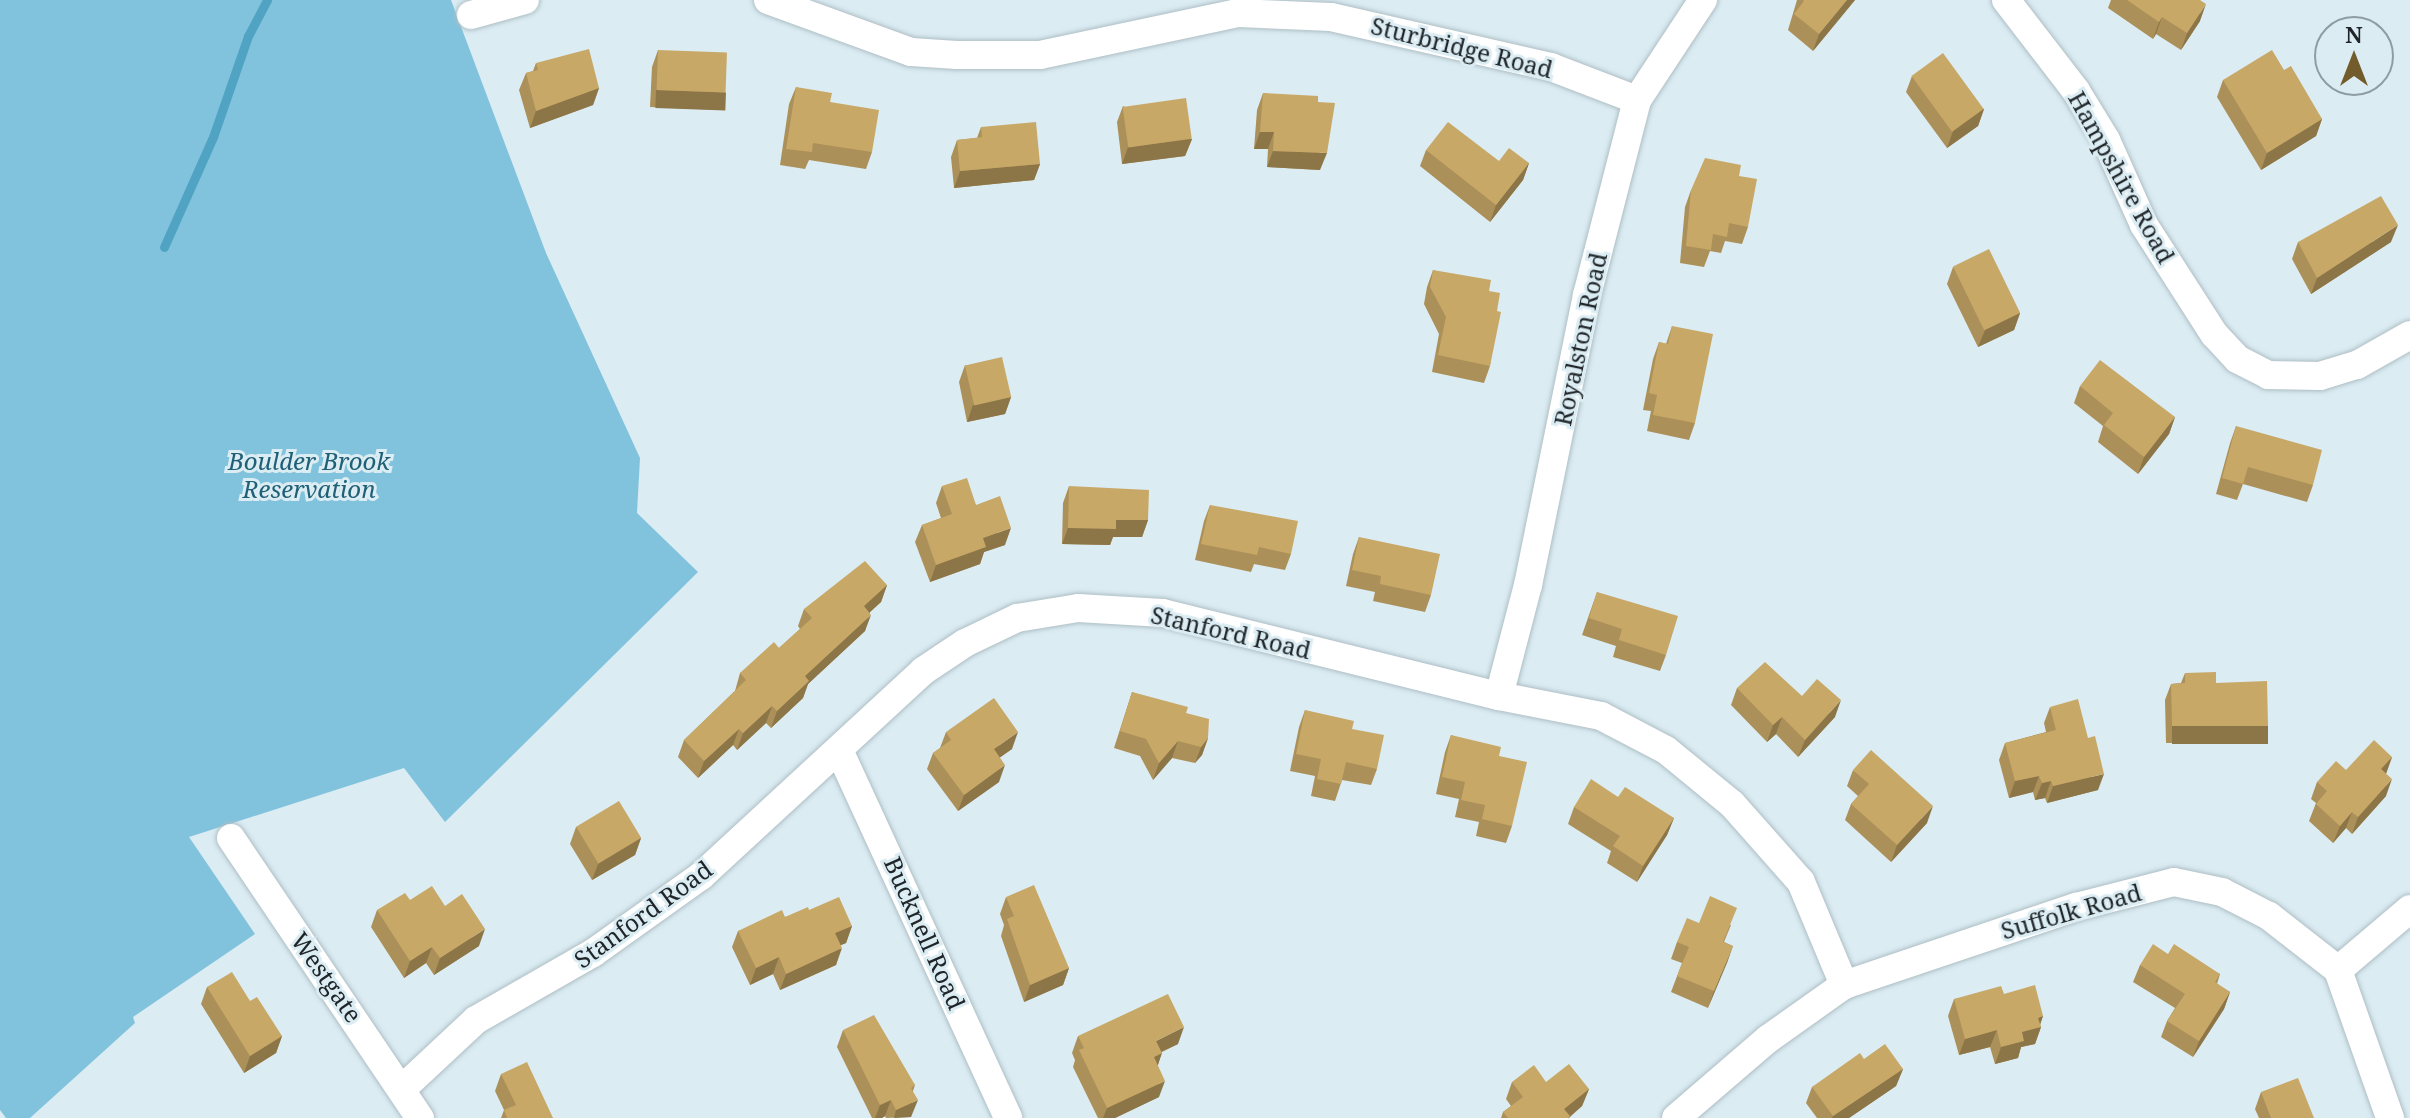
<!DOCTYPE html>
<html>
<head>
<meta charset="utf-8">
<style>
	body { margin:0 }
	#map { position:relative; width:2410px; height:1118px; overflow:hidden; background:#dbecf3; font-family:"Noto Serif",serif }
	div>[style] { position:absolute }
	.green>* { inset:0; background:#81c3dd }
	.stream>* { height:9px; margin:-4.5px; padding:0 4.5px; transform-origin:4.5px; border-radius:4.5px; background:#50a3c2 }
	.roads { filter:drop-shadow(0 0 2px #aebec4) drop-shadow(0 0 2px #aebec4) }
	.street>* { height:28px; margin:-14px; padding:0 14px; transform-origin:14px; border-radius:14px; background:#fff }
	.wall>* { inset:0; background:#ac9059 }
	.shaded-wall>* { inset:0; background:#8c7648; transform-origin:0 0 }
	.building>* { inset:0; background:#c8a867; transform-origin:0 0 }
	span { translate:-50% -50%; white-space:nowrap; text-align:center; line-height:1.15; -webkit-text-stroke:6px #dbecf3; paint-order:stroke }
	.street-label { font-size:24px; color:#1e2427 }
	.park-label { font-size:24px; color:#1f6077; font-style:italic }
	.north { position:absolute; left:2314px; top:16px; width:80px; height:80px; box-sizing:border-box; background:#dbecf3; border:2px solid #8f9ca1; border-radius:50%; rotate:0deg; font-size:22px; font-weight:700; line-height:32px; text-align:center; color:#1e2427 }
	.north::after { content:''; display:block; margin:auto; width:28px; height:36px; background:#735c2c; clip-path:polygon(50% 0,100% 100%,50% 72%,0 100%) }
</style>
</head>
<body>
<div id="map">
	<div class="green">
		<i style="clip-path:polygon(0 0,451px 0,546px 253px,640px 458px,637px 513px,698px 572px,445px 822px,404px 768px,189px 837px,255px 934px,133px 1017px,135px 1023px,30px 1118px,6px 1118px,0 1110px)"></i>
	</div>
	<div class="stream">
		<i style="left:164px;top:247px;width:120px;rotate:-66deg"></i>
		<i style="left:213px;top:137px;width:107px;rotate:-70.9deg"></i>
		<i style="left:248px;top:36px;width:41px;rotate:-62.2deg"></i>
	</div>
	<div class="roads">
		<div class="street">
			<i style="left:768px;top:0;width:152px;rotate:20deg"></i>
			<i style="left:911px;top:52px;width:46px;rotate:3.7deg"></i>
			<i style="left:957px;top:55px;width:83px"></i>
			<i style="left:1040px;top:55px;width:201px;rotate:-12deg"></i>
			<i style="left:1237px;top:13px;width:94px;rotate:2.4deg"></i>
			<i style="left:1331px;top:17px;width:226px;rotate:12.8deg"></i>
			<i style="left:1551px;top:67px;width:92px;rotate:21deg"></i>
			<i style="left:2006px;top:0;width:115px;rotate:52.4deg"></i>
			<i style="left:2076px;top:91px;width:57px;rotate:58.5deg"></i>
			<i style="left:2106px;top:140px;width:93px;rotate:65.9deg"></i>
			<i style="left:2144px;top:225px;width:130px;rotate:57.3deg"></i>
			<i style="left:2214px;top:334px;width:34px;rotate:47deg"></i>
			<i style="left:2237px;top:359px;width:35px;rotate:27deg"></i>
			<i style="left:2268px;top:375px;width:52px;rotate:1.1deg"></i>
			<i style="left:2320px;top:376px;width:39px;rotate:-17deg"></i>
			<i style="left:2357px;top:365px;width:61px;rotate:-29.5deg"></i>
			<i style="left:471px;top:15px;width:56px;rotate:-15.5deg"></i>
			<i style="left:1499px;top:696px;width:115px;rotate:-75.4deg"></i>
			<i style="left:1528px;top:585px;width:296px;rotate:-78.5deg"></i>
			<i style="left:1587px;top:295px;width:201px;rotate:-75.6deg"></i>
			<i style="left:1637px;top:100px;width:120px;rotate:-56.6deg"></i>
			<i style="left:839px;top:750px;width:405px;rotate:65.3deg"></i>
			<i style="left:231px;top:838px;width:338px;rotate:56deg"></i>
			<i style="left:2338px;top:970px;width:94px;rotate:-40.3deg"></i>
			<i style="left:403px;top:1088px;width:100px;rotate:-43deg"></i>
			<i style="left:476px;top:1020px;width:135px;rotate:-29.8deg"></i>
			<i style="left:593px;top:953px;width:133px;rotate:-35.5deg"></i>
			<i style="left:701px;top:876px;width:302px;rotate:-42.7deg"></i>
			<i style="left:923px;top:671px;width:50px;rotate:-33.7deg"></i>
			<i style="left:965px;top:643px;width:58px;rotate:-25.7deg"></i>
			<i style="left:1017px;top:618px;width:62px;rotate:-9.3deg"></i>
			<i style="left:1078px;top:608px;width:85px;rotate:3.4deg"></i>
			<i style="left:1163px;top:613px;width:346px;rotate:13.9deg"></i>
			<i style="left:1499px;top:696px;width:104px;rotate:11.1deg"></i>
			<i style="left:1601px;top:716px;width:73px;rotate:27.6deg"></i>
			<i style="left:1666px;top:750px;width:85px;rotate:39.3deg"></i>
			<i style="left:1732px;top:804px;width:104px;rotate:48.5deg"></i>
			<i style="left:1801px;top:882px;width:112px;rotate:67.3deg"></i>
			<i style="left:1676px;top:1118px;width:121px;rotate:-40.7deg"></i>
			<i style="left:1768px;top:1039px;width:93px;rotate:-35.4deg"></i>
			<i style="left:1844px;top:985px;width:245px;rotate:-18.6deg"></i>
			<i style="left:2076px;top:907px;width:101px;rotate:-14.3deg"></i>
			<i style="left:2174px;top:882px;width:49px;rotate:11.8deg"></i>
			<i style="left:2222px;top:892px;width:53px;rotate:27.1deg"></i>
			<i style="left:2269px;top:916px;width:88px;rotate:38deg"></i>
			<i style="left:2338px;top:970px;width:157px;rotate:70.6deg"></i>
		</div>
	</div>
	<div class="wall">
		<i style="clip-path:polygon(1797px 0,1855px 0,1813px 51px,1788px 30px)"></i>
		<i style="clip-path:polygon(2111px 0,2200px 0,2200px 21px,2181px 50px,2156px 34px,2153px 39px,2108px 8px)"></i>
		<i style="clip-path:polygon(658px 50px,726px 93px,720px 110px,650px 107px,652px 67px)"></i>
		<i style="clip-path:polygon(536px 63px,599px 88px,593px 105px,530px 128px,519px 90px,526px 73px,533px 71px)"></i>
		<i style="clip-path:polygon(2284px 70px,2322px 119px,2316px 136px,2261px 170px,2217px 97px,2223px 80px)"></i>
		<i style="clip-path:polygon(1912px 76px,1984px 109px,1978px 126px,1947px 148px,1906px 92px)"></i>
		<i style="clip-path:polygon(796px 87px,830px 102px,872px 152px,866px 169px,809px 160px,805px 169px,780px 165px,789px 104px)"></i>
		<i style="clip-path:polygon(1263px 93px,1318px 102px,1320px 170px,1267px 167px,1268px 149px,1254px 149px,1257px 110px)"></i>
		<i style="clip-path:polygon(1123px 106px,1192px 139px,1185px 156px,1122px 164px,1117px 122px)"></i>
		<i style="clip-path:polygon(981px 127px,1040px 164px,1034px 180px,954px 188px,951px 157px,957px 140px,977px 138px)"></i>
		<i style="clip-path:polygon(1426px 150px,1499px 161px,1529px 163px,1523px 180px,1490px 222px,1420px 166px)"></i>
		<i style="clip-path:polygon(1739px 176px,1748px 227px,1742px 244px,1725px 241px,1721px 253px,1710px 251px,1704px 267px,1680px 263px,1685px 207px,1691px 190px)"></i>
		<i style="clip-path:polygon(2298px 242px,2391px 242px,2311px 294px,2292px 259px)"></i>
		<i style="clip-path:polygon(1953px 267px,2020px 313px,2014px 330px,1978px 347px,1947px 284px)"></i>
		<i style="clip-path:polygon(1433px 270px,1489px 291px,1497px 311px,1490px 366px,1484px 383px,1432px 372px,1439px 334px,1424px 304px,1427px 287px)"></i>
		<i style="clip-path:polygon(1672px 326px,1695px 423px,1689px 440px,1647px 431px,1651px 411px,1643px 410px,1653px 359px,1659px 342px,1666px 344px)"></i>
		<i style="clip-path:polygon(965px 365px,1011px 397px,1005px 414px,967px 422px,959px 382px)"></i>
		<i style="clip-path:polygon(2080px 386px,2175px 417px,2169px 434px,2138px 474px,2098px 442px,2103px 426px,2074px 403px)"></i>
		<i style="clip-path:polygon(2236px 426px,2313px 485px,2307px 502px,2243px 484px,2237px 500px,2216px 494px,2230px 443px)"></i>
		<i style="clip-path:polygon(942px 486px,976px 505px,1005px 545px,984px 552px,980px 564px,930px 582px,915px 542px,922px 525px,941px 518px,936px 503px)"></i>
		<i style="clip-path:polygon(1069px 486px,1148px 520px,1142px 537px,1113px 537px,1110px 545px,1062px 544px,1063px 503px)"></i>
		<i style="clip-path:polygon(1210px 505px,1291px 554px,1285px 570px,1254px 564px,1251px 572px,1195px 560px,1204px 521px)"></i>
		<i style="clip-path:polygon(1359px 537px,1431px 595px,1425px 612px,1373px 601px,1375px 592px,1346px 586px,1353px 554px)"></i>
		<i style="clip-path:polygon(887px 585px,881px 602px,870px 612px,865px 631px,808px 684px,803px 698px,771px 728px,766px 723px,737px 750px,733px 745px,698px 778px,678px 757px,684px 740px,735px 691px,740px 673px,779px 648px,800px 629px,798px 626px,804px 609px)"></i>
		<i style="clip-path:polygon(1597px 592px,1666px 655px,1660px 671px,1613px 657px,1616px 646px,1582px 635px)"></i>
		<i style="clip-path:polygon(2185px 673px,2268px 726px,2262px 743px,2166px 743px,2165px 700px,2171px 684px,2181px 683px)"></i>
		<i style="clip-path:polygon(1737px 688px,1802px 696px,1835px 717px,1798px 757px,1776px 734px,1767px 742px,1731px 705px)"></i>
		<i style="clip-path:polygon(1132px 692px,1186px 713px,1208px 738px,1202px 755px,1195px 763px,1172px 758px,1153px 780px,1140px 756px,1114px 748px)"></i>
		<i style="clip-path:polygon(2050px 707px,2098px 790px,2047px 803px,2045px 798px,2035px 800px,2033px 792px,2009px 798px,1999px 760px,2005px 743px,2046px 732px,2044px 723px)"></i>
		<i style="clip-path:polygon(1305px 710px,1377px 769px,1371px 785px,1342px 780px,1335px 801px,1311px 796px,1315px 776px,1290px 771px,1299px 727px)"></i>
		<i style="clip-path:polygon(946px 732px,1012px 749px,1000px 757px,999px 782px,958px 811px,927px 769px,933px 753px,940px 748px)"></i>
		<i style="clip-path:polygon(1451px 735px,1499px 756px,1512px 826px,1506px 843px,1476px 836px,1479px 822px,1455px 817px,1459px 799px,1436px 794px,1445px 752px)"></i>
		<i style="clip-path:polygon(2392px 757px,2386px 773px,2386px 796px,2352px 834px,2346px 828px,2333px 843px,2309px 821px,2316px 803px,2311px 799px,2317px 782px,2346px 770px)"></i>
		<i style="clip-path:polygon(1853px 770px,1927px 823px,1891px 862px,1845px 820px,1851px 804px,1858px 796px,1847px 786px)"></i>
		<i style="clip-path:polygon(1618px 797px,1674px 818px,1667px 835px,1637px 882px,1607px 863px,1611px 851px,1568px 824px,1574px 807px)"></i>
		<i style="clip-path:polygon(576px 827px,641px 838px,635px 855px,592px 880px,570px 844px)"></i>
		<i style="clip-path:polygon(1006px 897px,1069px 968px,1063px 985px,1024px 1002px,1001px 936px,1004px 925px,1000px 914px)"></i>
		<i style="clip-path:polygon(410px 900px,445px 906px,479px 946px,434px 975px,426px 963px,404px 978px,371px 927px,377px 910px)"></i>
		<i style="clip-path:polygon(809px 910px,852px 926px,846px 943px,841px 945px,836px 965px,780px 990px,773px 974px,750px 985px,732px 947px,738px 931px)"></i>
		<i style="clip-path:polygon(1699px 923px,1731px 925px,1724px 942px,1733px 946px,1708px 1008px,1671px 992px,1682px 963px,1671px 959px,1677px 942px)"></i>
		<i style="clip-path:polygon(2168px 954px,2220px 974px,2217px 984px,2230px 992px,2224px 1009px,2193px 1057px,2161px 1037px,2167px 1021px,2175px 1008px,2133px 982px,2140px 965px)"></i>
		<i style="clip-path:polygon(207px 987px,250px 1001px,282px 1036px,276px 1053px,244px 1073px,201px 1004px)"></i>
		<i style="clip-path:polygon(2004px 994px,2043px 1016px,2040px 1024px,2041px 1027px,2035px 1044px,2021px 1047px,2018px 1058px,1995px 1064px,1990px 1047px,1959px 1055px,1948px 1016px,1954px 999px)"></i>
		<i style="clip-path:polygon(843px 1030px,915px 1085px,913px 1091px,911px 1117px,886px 1118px,885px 1116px,882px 1118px,872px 1118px,837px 1047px)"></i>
		<i style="clip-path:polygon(1078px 1036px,1178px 1044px,1162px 1052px,1158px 1065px,1159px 1097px,1115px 1118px,1098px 1118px,1073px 1067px,1075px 1060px,1072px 1053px)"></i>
		<i style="clip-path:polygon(1864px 1059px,1903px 1069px,1896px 1086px,1849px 1118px,1817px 1118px,1806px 1103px,1812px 1087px)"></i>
		<i style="clip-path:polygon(501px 1074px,553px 1118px,501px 1118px,504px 1110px,495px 1091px)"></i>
		<i style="clip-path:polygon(1512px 1082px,1546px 1082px,1589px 1089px,1582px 1106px,1569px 1118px,1501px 1118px,1503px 1112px,1511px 1106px,1506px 1099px)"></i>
		<i style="clip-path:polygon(2261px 1092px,2314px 1118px,2259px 1118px,2255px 1109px)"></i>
	</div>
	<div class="shaded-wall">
		<i style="clip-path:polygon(1847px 0,1855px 0,1813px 51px,1819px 34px)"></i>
		<i style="clip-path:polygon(2206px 4px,2200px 21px,2181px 50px,2187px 33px)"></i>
		<i style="clip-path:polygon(2162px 17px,2156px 34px,2153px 39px,2159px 22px)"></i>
		<i style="clip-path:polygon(599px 88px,593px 105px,530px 128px,536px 111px)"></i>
		<i style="left:656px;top:90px;width:70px;height:18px;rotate:2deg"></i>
		<i style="clip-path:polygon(1984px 109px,1978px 126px,1947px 148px,1953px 131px)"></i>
		<i style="clip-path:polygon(2322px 119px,2316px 136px,2261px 170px,2267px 153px)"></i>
		<i style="clip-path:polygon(1260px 132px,1274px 132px,1268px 149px,1254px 149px)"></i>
		<i style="clip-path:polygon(1192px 139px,1185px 156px,1122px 164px,1128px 147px)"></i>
		<i style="clip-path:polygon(1273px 151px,1327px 153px,1320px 170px,1267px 167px)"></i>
		<i style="clip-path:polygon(1529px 163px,1523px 180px,1490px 222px,1496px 205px)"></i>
		<i style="clip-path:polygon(1040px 164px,1034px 180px,954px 188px,960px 171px)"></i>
		<i style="clip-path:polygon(2398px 225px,2391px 242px,2311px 294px,2317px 278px)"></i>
		<i style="clip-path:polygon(2020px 313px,2014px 330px,1978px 347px,1985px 330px)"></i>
		<i style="clip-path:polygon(1011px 397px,1005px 414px,967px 422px,973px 405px)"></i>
		<i style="clip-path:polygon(2175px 417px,2169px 434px,2138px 474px,2144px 457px)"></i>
		<i style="clip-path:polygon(1116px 520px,1148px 520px,1142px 537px,1113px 537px,1110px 545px,1062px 544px,1068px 528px)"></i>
		<i style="clip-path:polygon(1011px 528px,1005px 545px,984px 552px,980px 564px,930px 582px,936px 565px,983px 538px)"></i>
		<i style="clip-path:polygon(887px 585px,881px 602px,858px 623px,864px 606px)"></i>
		<i style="clip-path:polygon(871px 615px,865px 631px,808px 684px,803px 698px,771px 728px,777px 711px,805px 676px)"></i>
		<i style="clip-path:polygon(1841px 700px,1835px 717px,1798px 757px,1805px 740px)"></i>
		<i style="clip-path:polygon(772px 706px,766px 723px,737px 750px,743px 733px)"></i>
		<i style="clip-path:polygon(1782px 717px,1776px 734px,1767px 742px,1773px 725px)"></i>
		<i style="left:2172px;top:726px;width:96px;height:18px"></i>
		<i style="clip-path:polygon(739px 729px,733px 745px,698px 778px,704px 761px)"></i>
		<i style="clip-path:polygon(1018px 732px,1012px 749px,988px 766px,994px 749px)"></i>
		<i style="clip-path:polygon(1208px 738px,1202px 755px,1195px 763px,1201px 747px)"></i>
		<i style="clip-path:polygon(1178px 741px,1172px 758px,1153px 780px,1159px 763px)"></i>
		<i style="clip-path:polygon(2392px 757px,2386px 774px,2381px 769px)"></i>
		<i style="clip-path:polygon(1005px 765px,999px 782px,958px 811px,964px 795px)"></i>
		<i style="clip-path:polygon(2104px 774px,2098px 790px,2047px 803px,2053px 786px)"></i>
		<i style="clip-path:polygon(2039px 776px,2033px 792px,2009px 798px,2015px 781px)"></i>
		<i style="clip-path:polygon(2392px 779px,2386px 796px,2352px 834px,2358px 817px)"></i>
		<i style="clip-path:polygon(2051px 781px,2045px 798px,2035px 800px,2042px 783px)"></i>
		<i style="clip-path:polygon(1933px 806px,1927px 823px,1891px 862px,1897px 845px)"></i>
		<i style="clip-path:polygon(2352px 812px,2346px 828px,2333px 843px,2340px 826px)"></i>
		<i style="clip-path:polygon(1674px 818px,1667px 835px,1637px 882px,1643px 866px)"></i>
		<i style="clip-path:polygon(641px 838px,635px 855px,592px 880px,598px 864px)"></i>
		<i style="clip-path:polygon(852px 926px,846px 943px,829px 950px,835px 933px)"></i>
		<i style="clip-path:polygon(485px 929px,479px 946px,434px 975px,440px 958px)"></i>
		<i style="clip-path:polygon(1733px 946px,1727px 963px,1708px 1008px,1714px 991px)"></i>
		<i style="clip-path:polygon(432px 947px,426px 963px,404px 978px,410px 961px)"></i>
		<i style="clip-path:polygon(842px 948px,836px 965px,780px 990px,786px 974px)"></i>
		<i style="clip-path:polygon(779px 957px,773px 974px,750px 985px,756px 968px)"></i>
		<i style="clip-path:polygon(1069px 968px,1063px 985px,1024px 1002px,1030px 985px)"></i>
		<i style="clip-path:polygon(2230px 992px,2224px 1009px,2193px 1057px,2199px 1041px)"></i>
		<i style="clip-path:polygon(2043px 1016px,2039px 1028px,2041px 1027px,2035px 1044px,2021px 1047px,2018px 1058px,1995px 1064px,2001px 1047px,2038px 1018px)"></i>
		<i style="clip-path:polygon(1184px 1027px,1178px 1044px,1150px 1057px,1156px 1041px)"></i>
		<i style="clip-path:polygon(1997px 1030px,1990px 1047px,1959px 1055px,1965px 1039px)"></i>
		<i style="clip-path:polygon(282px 1036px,276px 1053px,244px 1073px,250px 1056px)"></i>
		<i style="clip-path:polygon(1162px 1053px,1156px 1070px,1154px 1057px)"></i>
		<i style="clip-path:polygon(1903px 1069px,1896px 1086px,1849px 1118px,1832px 1118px,1833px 1116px)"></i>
		<i style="clip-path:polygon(1165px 1081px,1159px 1097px,1115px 1118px,1103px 1118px,1107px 1108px)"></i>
		<i style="clip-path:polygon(1589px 1089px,1582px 1106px,1568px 1118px,1564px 1109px)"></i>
		<i style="clip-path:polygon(891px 1100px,885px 1116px,882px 1118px,875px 1118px,880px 1105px)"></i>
		<i style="clip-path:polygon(918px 1100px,911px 1117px,894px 1118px,896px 1110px)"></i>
	</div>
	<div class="building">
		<i style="clip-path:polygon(1803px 0,1847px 0,1819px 34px,1794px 14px,1804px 1px)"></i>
		<i style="clip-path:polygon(2127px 0,2200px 0,2206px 4px,2187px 33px,2162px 17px,2159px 22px)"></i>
		<i style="clip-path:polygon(589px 49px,599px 88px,536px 111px,526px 73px,538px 70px,536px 63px)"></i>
		<i style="left:658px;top:50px;width:69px;height:40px;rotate:2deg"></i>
		<i style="clip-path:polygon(2272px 50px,2284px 70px,2291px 66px,2322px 119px,2267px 153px,2223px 80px)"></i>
		<i style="left:1943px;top:53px;width:69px;height:39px;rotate:54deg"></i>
		<i style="clip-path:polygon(796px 87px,832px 93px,830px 102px,879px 110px,872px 152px,813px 143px,812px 152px,786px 149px)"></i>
		<i style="clip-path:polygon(1263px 93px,1318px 96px,1318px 102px,1335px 103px,1327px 153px,1273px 151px,1274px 132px,1260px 132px)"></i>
		<i style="left:1186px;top:98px;width:41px;height:64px;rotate:82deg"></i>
		<i style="clip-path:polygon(1036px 122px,1040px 164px,960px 171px,957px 140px,982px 137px,981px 127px)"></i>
		<i style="clip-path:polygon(1448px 122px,1499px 161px,1509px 148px,1529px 163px,1496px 205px,1426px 150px)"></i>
		<i style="clip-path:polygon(1705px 158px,1741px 165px,1739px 176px,1757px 179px,1748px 227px,1729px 223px,1727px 237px,1713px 234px,1711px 250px,1686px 246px,1691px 190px)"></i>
		<i style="clip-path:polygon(2381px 196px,2398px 225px,2317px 278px,2298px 242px)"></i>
		<i style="left:1989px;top:249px;width:71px;height:40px;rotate:64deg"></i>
		<i style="clip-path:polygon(1433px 270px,1491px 280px,1489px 291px,1500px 293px,1497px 311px,1501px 312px,1490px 366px,1438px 355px,1446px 317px,1430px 287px)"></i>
		<i style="clip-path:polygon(1672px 326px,1713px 334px,1695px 423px,1653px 415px,1657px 395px,1649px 393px,1659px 342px,1668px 344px)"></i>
		<i style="left:1002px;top:357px;width:41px;height:38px;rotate:77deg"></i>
		<i style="clip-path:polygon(2100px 360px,2175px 417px,2144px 457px,2104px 425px,2113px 413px,2080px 386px)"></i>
		<i style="clip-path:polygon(2236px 426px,2322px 450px,2313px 485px,2248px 467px,2243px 484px,2222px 478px)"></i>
		<i style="clip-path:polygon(967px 478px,976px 505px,1000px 496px,1011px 528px,983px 538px,986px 547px,936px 565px,922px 525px,952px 514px,942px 486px)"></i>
		<i style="clip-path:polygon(1069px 486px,1149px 490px,1148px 520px,1116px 520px,1116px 529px,1068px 528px)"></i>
		<i style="clip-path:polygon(1210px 505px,1298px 521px,1291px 554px,1259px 547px,1257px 555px,1201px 544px)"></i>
		<i style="clip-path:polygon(1359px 537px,1440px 554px,1431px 595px,1380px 584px,1381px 576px,1352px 570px)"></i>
		<i style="clip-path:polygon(865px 561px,887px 585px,864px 606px,871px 615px,805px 676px,809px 681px,777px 711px,772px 706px,743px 733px,739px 729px,704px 761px,684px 740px,746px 680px,740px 673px,774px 642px,779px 648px,812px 618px,804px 609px)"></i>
		<i style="clip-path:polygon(1597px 592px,1678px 616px,1666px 655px,1619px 640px,1622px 629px,1589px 618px)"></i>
		<i style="clip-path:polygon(1765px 662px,1802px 696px,1817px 679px,1841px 700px,1805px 740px,1782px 717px,1773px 725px,1737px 688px)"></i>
		<i style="clip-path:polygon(2216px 672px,2216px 683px,2267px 681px,2268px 726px,2172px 726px,2171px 684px,2185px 683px,2185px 673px)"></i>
		<i style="clip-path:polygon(1132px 692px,1188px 707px,1186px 713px,1209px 719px,1208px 738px,1201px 747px,1178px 741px,1159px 763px,1146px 739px,1120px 731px)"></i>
		<i style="clip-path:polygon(994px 698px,1018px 732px,994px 749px,1005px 765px,964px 795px,933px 753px,951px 740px,946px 732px)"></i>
		<i style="clip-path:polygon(2078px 699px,2088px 738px,2095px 736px,2104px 774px,2053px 786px,2051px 781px,2042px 783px,2039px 776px,2015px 781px,2005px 743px,2056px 730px,2050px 707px)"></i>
		<i style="clip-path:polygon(1305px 710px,1354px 721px,1352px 729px,1384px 735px,1377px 769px,1346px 762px,1341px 784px,1317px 779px,1321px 759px,1296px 754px)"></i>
		<i style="clip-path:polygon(1451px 735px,1501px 747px,1499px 756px,1527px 762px,1512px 826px,1482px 819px,1485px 805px,1461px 800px,1465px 782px,1442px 777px)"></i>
		<i style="clip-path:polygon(2374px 740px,2392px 757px,2381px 769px,2392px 779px,2358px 817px,2352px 812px,2340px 826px,2316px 804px,2327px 791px,2317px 782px,2336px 761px,2346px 770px)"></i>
		<i style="clip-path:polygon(1871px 750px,1933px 806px,1897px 845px,1851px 804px,1869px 784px,1853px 770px)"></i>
		<i style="clip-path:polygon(1591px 779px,1618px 797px,1625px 787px,1674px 818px,1643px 866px,1613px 846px,1620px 836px,1574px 807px)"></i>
		<i style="left:619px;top:801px;width:43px;height:50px;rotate:59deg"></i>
		<i style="clip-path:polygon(1034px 885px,1069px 968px,1030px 985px,1007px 919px,1014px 916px,1006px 897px)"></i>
		<i style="clip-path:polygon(432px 886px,445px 906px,462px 894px,485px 929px,440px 958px,432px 947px,410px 961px,377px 910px,405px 893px,410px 900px)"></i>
		<i style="clip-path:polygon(1710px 896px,1737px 908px,1723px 942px,1733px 946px,1714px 991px,1677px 976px,1689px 947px,1677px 942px,1687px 918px,1699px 923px)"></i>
		<i style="clip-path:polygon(839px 897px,852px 926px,835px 933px,842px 948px,786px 974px,779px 957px,756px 968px,738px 931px,782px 910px,785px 917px,808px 907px,809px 910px)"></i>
		<i style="clip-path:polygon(2153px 944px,2168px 954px,2174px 944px,2220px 974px,2215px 982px,2230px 992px,2199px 1041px,2167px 1021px,2185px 994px,2140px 965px)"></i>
		<i style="clip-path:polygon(232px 972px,250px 1001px,257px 997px,282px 1036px,250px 1056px,207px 987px)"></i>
		<i style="clip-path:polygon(2035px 985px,2043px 1016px,2038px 1018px,2041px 1027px,2022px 1032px,2024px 1041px,2001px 1047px,1997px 1030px,1965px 1039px,1954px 999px,2001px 986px,2004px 994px)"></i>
		<i style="clip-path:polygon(1168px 994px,1184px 1027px,1156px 1041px,1162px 1053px,1154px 1057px,1165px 1081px,1107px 1108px,1079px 1050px,1084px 1048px,1078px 1036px)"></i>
		<i style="clip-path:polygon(874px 1015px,915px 1085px,911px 1088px,918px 1100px,896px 1110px,891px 1100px,880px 1105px,843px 1030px)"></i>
		<i style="clip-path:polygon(1885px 1044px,1903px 1069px,1833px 1116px,1812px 1087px,1860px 1053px,1864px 1059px)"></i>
		<i style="clip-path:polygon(527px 1062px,553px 1118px,507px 1118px,504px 1110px,516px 1105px,501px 1074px)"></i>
		<i style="clip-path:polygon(1569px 1064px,1589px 1089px,1564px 1109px,1570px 1116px,1568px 1118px,1508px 1118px,1503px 1112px,1523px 1097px,1512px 1082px,1534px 1065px,1546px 1082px)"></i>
		<i style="clip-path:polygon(2298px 1078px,2314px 1118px,2271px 1118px,2261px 1092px)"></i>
	</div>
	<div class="street-label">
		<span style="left:1462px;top:47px;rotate:14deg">Sturbridge Road</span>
		<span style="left:2122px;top:177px;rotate:61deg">Hampshire Road</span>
		<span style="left:1580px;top:339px;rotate:-78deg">Royalston Road</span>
		<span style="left:1231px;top:632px;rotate:13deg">Stanford Road</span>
		<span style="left:2071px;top:911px;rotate:-16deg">Suffolk Road</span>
		<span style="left:643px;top:914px;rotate:-36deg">Stanford Road</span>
		<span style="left:925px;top:933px;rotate:66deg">Bucknell Road</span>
		<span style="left:327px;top:977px;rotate:55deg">Westgate</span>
	</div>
	<div class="park-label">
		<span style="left:309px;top:475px">Boulder Brook<br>Reservation</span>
	</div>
	<div class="north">N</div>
</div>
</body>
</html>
